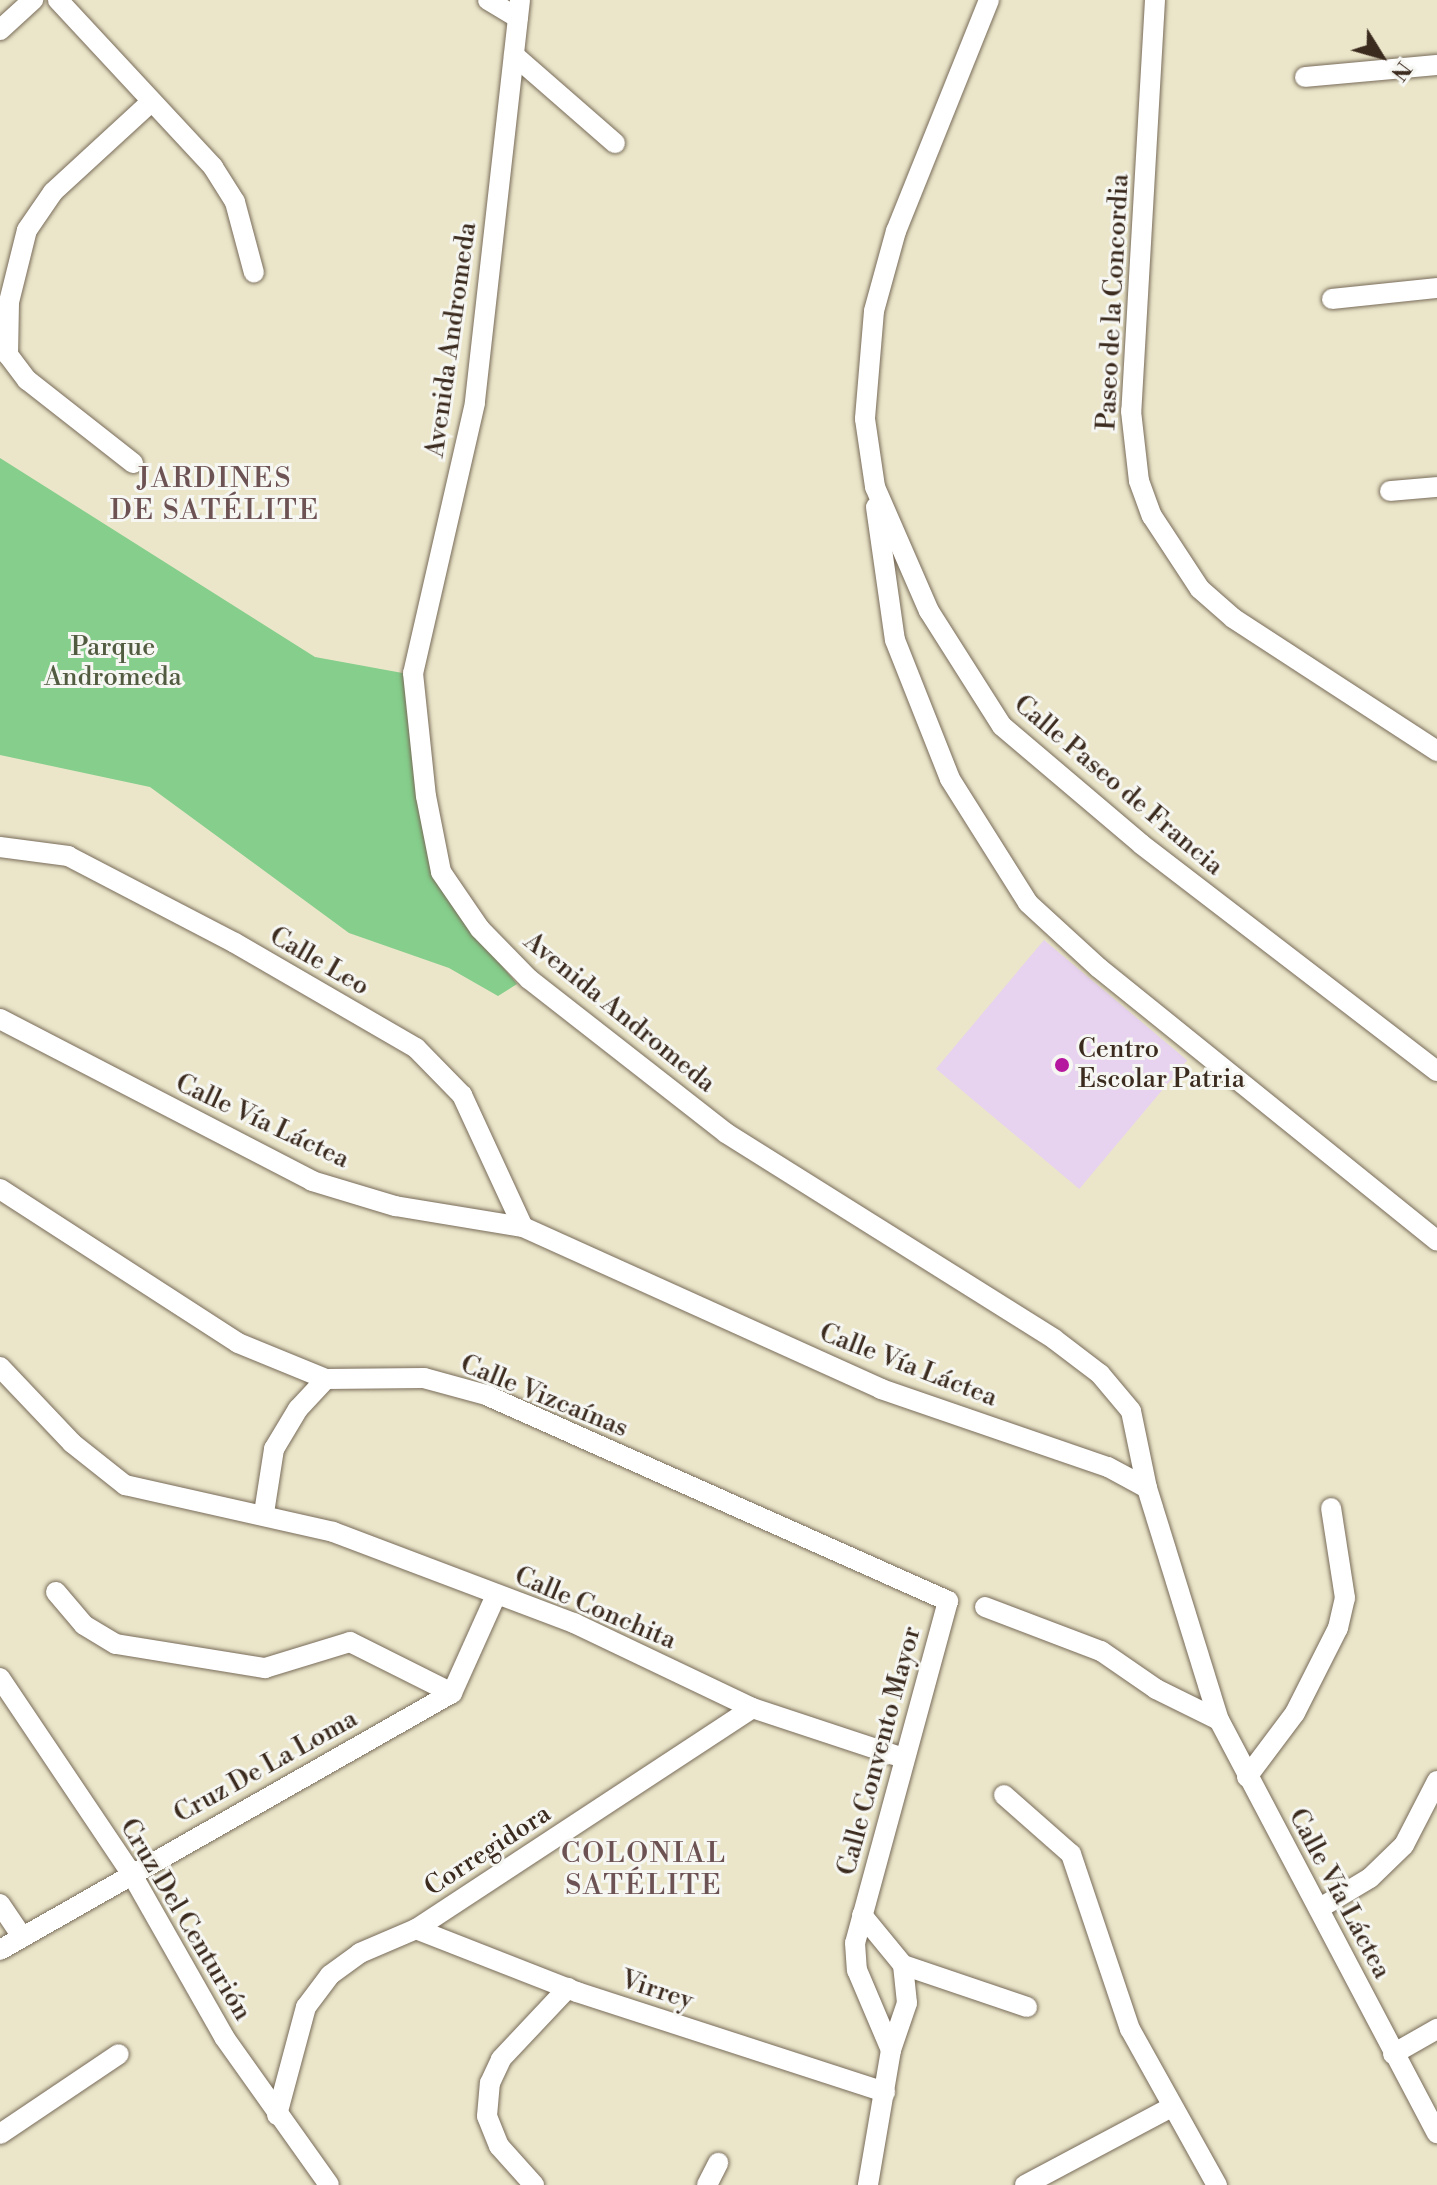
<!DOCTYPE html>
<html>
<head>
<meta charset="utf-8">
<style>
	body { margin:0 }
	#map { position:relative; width:1437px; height:2185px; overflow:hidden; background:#ebe6ca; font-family:"Libre Bodoni",serif }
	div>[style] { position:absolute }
	.built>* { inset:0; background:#e7d2ef; transform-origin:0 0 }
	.green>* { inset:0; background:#85ce8b }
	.roads { filter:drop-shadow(0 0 2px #796c5a) drop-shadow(0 0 2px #796c5a) }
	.minor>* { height:20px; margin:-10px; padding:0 10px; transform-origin:10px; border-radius:10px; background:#fff }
	.dots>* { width:22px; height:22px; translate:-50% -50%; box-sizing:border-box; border:4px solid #f6f6f2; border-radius:50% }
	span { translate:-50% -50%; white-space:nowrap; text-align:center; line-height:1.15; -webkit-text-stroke:6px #f6f6f2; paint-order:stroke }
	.street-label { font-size:26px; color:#3b2a1e }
	.park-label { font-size:26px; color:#515b3f }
	.poi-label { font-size:26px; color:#3b2a1e }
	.left { translate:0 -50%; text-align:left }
	.neighbourhood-label { font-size:28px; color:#6d5253; letter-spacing:2px }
	.north { position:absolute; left:1341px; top:16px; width:80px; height:80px; -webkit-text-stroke:6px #f6f6f2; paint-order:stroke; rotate:127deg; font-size:22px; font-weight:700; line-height:32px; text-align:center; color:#3b2a1e }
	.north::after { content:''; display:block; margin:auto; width:28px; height:36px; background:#3b2a1e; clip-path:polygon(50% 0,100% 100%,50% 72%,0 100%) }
</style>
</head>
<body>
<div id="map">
	<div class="built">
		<i style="left:1044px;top:940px;width:187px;height:168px;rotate:40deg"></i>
	</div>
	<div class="green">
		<i style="clip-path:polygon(0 458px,315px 657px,408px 674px,433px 871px,466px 923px,517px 984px,498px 996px,449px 968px,349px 933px,150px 787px,0 755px)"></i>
	</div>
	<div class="roads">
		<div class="minor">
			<i style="left:58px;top:0;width:228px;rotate:47.1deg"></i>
			<i style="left:213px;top:167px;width:41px;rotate:57.8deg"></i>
			<i style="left:235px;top:202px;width:73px;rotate:75deg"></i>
			<i style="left:488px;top:0;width:35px;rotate:31deg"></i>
			<i style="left:520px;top:0;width:406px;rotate:96.4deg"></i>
			<i style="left:475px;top:403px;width:277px;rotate:102.9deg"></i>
			<i style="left:413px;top:673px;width:124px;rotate:84deg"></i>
			<i style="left:426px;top:796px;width:77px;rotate:78.8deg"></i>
			<i style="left:441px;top:872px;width:69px;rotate:55.6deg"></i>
			<i style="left:480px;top:929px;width:70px;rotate:45.6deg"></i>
			<i style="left:529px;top:979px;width:250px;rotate:38deg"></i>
			<i style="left:726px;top:1133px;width:387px;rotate:32.1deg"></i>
			<i style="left:1054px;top:1339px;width:58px;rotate:37.3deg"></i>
			<i style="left:1100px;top:1374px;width:48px;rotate:50deg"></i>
			<i style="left:1131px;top:1411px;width:79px;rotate:78.3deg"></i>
			<i style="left:1147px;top:1488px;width:243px;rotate:72.8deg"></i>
			<i style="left:1219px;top:1720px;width:467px;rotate:62.2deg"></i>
			<i style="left:989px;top:0;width:249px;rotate:111.9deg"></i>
			<i style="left:896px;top:231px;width:83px;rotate:105.4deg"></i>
			<i style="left:874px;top:311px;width:108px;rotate:94.8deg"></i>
			<i style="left:865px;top:419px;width:69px;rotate:81.6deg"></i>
			<i style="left:875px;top:487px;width:135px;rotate:66.5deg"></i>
			<i style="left:929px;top:611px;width:136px;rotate:57.6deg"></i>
			<i style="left:1002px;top:726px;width:182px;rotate:40.3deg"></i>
			<i style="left:1141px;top:844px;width:373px;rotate:37.5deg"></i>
			<i style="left:1155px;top:0;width:412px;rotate:93.3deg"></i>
			<i style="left:1131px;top:411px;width:70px;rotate:83.5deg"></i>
			<i style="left:1139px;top:481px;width:37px;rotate:70deg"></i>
			<i style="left:1152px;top:516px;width:87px;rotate:56.7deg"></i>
			<i style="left:1200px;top:589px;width:44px;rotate:41.3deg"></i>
			<i style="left:1233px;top:618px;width:244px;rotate:33.1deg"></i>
			<i style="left:0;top:30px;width:45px;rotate:-42.3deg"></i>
			<i style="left:514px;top:55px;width:134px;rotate:41.1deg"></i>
			<i style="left:1305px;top:77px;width:133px;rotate:-5.2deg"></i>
			<i style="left:1332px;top:299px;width:106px;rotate:-6deg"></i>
			<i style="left:133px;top:463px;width:135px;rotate:-141.9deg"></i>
			<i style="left:27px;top:380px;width:31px;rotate:-127deg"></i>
			<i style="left:8px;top:355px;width:53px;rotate:-88.9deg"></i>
			<i style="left:9px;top:302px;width:74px;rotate:-76deg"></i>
			<i style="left:27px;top:230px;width:46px;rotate:-55.6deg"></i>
			<i style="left:53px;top:192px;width:134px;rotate:-42.6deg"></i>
			<i style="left:1390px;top:491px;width:47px;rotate:-4.9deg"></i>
			<i style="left:876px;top:507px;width:134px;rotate:81.9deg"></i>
			<i style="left:895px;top:640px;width:149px;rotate:68.4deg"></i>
			<i style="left:950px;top:779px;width:146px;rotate:57.8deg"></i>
			<i style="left:1028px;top:903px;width:96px;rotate:42.5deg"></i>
			<i style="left:1099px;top:968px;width:434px;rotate:38.9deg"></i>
			<i style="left:0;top:847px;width:69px;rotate:7.5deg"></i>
			<i style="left:68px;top:856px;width:188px;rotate:27.5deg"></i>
			<i style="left:235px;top:943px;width:209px;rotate:30.1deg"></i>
			<i style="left:416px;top:1048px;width:66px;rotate:45.6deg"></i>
			<i style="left:462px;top:1095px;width:145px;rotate:65.2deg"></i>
			<i style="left:0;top:1019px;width:352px;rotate:27.4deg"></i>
			<i style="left:312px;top:1181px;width:87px;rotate:16.8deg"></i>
			<i style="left:395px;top:1206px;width:130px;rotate:9.3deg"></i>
			<i style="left:523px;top:1227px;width:393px;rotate:24.3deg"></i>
			<i style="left:881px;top:1389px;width:240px;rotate:19deg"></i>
			<i style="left:1108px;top:1467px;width:44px;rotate:28.3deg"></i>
			<i style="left:0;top:1189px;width:283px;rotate:32.9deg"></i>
			<i style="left:238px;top:1343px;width:95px;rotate:22.2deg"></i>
			<i style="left:326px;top:1379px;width:98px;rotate:-0.6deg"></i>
			<i style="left:424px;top:1378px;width:64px;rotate:15.3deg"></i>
			<i style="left:486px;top:1395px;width:506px;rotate:24.03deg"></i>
			<i style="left:948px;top:1601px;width:354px;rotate:105.2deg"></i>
			<i style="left:855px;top:1943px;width:27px;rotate:86deg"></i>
			<i style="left:857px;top:1970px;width:87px;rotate:67deg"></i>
			<i style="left:0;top:1367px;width:105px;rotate:46.5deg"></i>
			<i style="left:72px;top:1443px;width:68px;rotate:38.4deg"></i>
			<i style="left:125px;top:1485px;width:213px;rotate:12.7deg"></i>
			<i style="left:333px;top:1532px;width:258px;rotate:20.7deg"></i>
			<i style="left:574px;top:1623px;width:197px;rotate:25.5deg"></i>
			<i style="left:752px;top:1708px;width:159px;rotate:18.3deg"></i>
			<i style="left:264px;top:1513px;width:65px;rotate:-81.1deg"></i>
			<i style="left:274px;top:1449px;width:47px;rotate:-59deg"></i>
			<i style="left:298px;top:1409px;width:41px;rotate:-47deg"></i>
			<i style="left:56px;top:1592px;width:43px;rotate:49.7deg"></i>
			<i style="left:84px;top:1625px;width:37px;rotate:31deg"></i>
			<i style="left:116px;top:1644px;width:151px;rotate:9.2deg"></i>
			<i style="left:265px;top:1668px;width:89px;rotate:-17deg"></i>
			<i style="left:350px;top:1642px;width:114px;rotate:26.6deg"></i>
			<i style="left:985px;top:1607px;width:124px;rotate:20.8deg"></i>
			<i style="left:1101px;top:1651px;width:67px;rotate:34.6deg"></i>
			<i style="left:1156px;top:1689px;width:70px;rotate:26.2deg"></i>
			<i style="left:0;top:1678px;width:235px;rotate:56.1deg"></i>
			<i style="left:131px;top:1873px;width:189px;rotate:60.4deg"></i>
			<i style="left:224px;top:2037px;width:181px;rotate:54.6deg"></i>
			<i style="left:1247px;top:1777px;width:80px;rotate:-53.1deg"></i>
			<i style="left:1295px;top:1713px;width:95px;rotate:-63.2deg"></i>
			<i style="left:1338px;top:1628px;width:31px;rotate:-77deg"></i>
			<i style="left:1345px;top:1598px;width:91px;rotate:-98.8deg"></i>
			<i style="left:1004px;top:1795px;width:89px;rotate:41.4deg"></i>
			<i style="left:1071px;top:1854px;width:185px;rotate:71.4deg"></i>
			<i style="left:1130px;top:2029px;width:179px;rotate:60.9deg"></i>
			<i style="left:0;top:1904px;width:40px;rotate:56deg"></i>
			<i style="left:1320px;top:1908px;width:58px;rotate:-31deg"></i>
			<i style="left:1370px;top:1878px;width:47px;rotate:-44.1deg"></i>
			<i style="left:1404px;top:1845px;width:72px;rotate:-62.7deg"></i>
			<i style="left:862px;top:1915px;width:65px;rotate:50.6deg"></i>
			<i style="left:903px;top:1965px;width:38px;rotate:84deg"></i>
			<i style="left:907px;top:2003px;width:50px;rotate:108.8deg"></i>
			<i style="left:891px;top:2050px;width:137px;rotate:99.7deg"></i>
			<i style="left:416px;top:1929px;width:173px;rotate:21.4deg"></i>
			<i style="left:577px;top:1992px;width:324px;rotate:18deg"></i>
			<i style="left:0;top:1950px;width:520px;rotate:-29.62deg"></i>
			<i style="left:452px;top:1693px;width:107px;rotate:-65.8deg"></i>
			<i style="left:903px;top:1965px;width:131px;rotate:18.7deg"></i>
			<i style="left:1393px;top:2054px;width:51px;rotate:-29.6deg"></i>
			<i style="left:277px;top:2115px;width:112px;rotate:-75deg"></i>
			<i style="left:306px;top:2007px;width:40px;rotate:-53deg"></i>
			<i style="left:330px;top:1975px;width:37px;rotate:-36deg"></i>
			<i style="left:360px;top:1953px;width:61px;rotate:-23.2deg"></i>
			<i style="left:416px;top:1929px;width:402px;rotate:-33.3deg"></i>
			<i style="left:0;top:2134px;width:143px;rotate:-33.9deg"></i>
			<i style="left:534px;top:2185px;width:52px;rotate:-131.9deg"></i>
			<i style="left:499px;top:2146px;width:32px;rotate:-112deg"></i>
			<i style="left:487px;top:2116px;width:33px;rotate:-85deg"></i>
			<i style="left:490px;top:2083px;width:26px;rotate:-65deg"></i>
			<i style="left:501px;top:2059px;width:98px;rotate:-46.7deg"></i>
			<i style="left:707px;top:2185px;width:25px;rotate:-63deg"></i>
			<i style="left:1025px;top:2185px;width:164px;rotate:-28deg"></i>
		</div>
	</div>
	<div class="dots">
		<i style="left:1062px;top:1065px;background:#b5179e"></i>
	</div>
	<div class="street-label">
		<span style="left:1114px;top:302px;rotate:-87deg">Paseo de la Concordia</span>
		<span style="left:452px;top:340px;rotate:-82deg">Avenida Andromeda</span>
		<span style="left:1118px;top:786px;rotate:40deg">Calle Paseo de Francia</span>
		<span style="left:319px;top:962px;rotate:30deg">Calle Leo</span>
		<span style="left:619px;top:1013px;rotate:39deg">Avenida Andromeda</span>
		<span style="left:262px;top:1122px;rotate:25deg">Calle Vía Láctea</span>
		<span style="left:908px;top:1366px;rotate:21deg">Calle Vía Láctea</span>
		<span style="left:544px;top:1397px;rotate:22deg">Calle Vizcaínas</span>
		<span style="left:595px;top:1609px;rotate:23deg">Calle Conchita</span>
		<span style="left:880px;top:1751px;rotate:-75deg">Calle Convento Mayor</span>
		<span style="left:266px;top:1767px;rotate:-29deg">Cruz De La Loma</span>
		<span style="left:488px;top:1851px;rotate:-33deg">Corregidora</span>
		<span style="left:1339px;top:1894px;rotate:62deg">Calle Vía Láctea</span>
		<span style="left:185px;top:1920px;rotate:59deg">Cruz Del Centurión</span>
		<span style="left:657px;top:1991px;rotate:18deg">Virrey</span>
	</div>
	<div class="park-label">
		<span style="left:113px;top:663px">Parque<br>Andromeda</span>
	</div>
	<div class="poi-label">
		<span class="left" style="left:1078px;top:1065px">Centro<br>Escolar Patria</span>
	</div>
	<div class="neighbourhood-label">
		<span style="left:215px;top:495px">JARDINES<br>DE SATÉLITE</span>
		<span style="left:644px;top:1870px">COLONIAL<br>SATÉLITE</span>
	</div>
	<div class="north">N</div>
</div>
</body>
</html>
